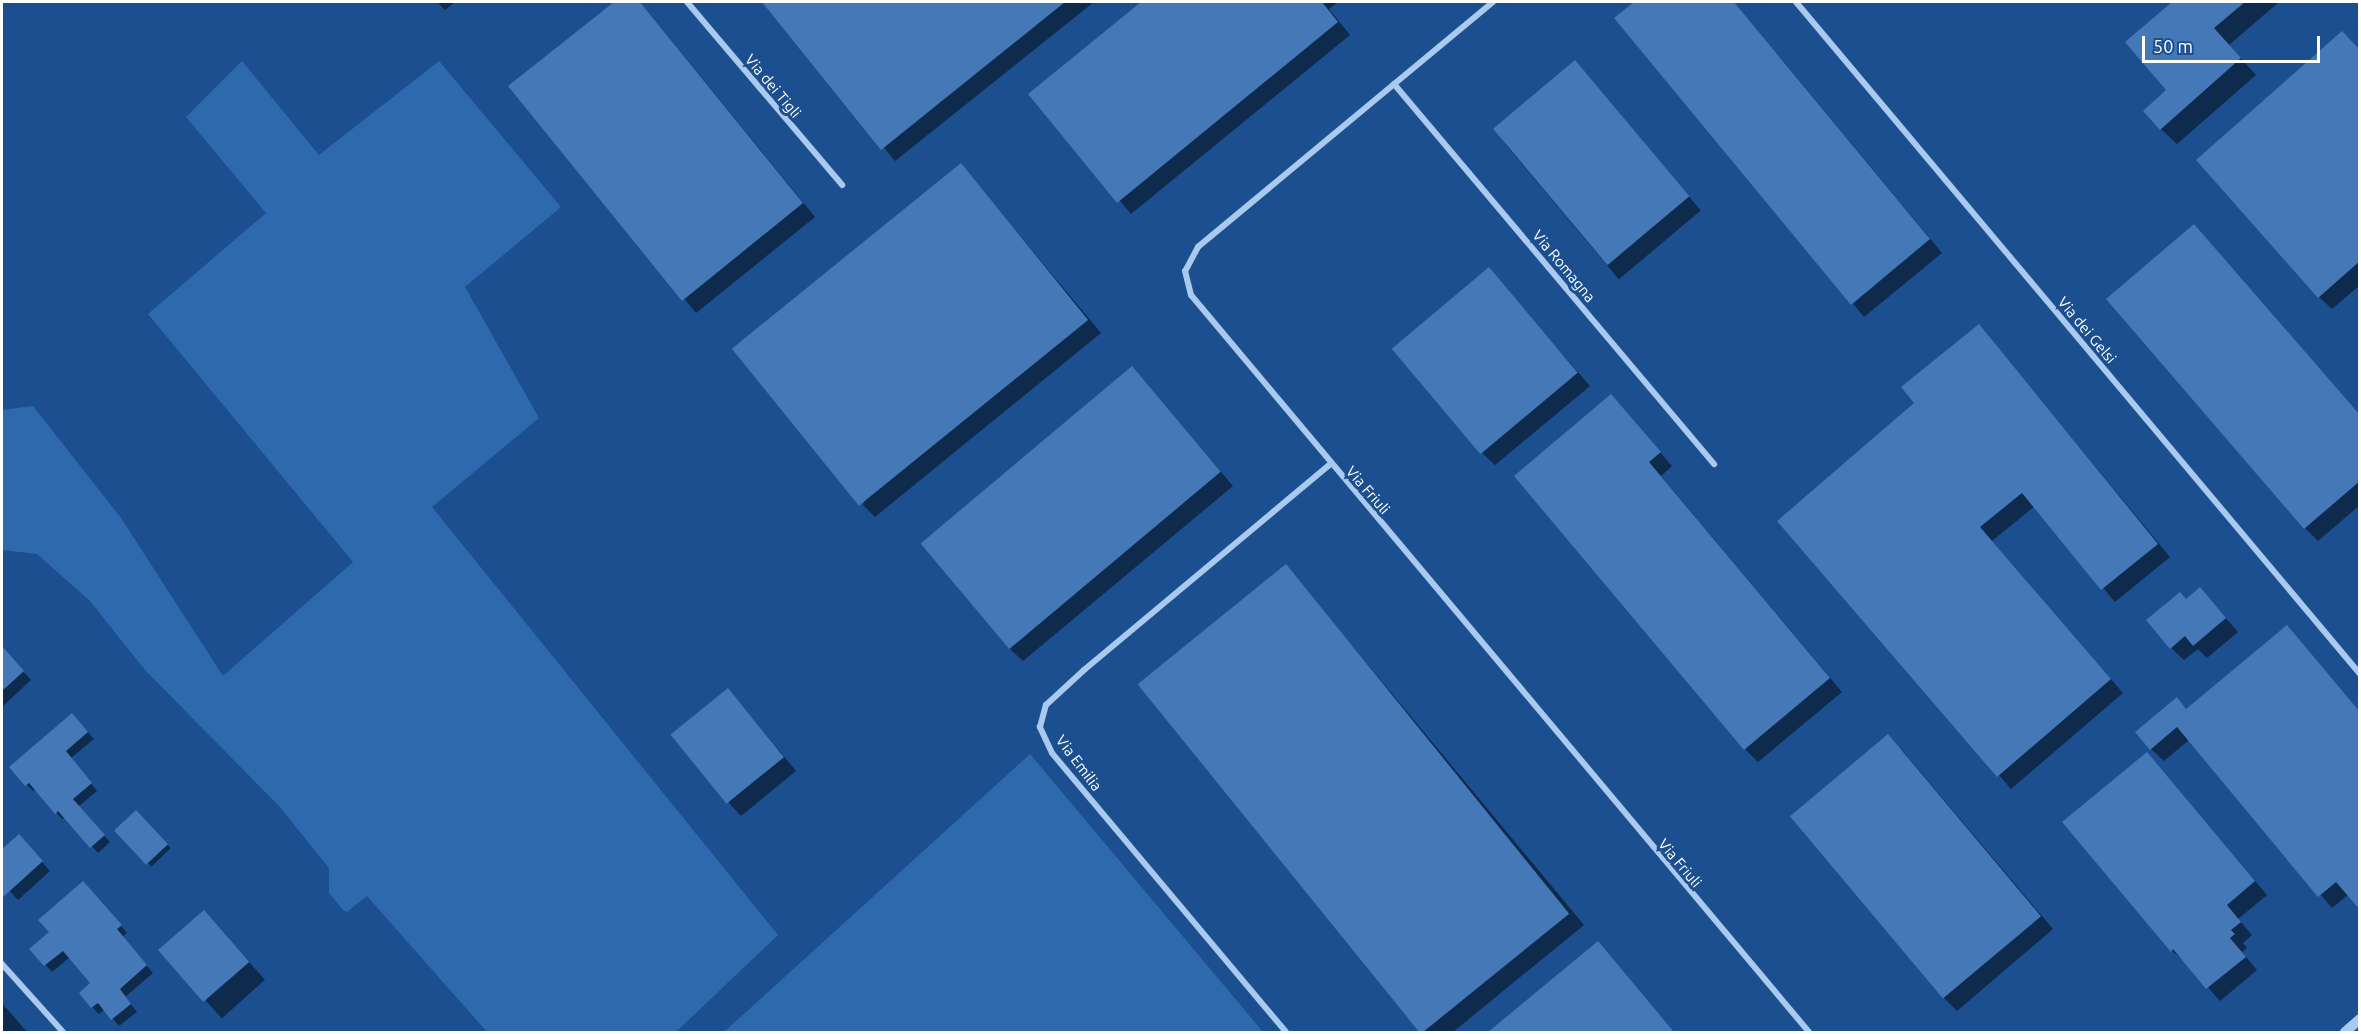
<!DOCTYPE html>
<html>
<head>
<meta charset="utf-8">
<style>
	body { margin:0 }
	#map { position:relative; width:2361px; height:1034px; overflow:hidden; background:#1b4f8f; font-family:Ubuntu,sans-serif }
	div>[style] { position:absolute }
	.green>* { inset:0; background:#2e69ad }
	.shadow>* { inset:0; background:#0007; transform-origin:0 0 }
	.building>* { inset:0; background:#4478b7; transform-origin:0 0 }
	.minor>* { height:6px; margin:-3px; padding:0 3px; transform-origin:3px; border-radius:3px; background:#a9c9ee }
	.tertiary>* { height:10px; margin:-5px; padding:0 5px; transform-origin:5px; border-radius:5px; background:#a9c9ee }
	span { translate:-50% -50%; white-space:nowrap; text-align:center; line-height:1.15; -webkit-text-stroke:6px #1b4f8f; paint-order:stroke }
	.street-label { font-size:15px; color:#fff }
	.frame { position:absolute; inset:0; border:3px solid #fff; pointer-events:none }
	.scale { position:absolute; left:2142px; top:36px; width:178px; height:27px; box-sizing:border-box; border:3px solid #fff; border-top:0; padding-left:8px; font-size:18px; line-height:21px; white-space:nowrap; color:#fff; -webkit-text-stroke:4px #1b4f8f; paint-order:stroke }
</style>
</head>
<body>
<div id="map">
	<div class="green">
		<i style="clip-path:polygon(242px 61px,319px 155px,439px 61px,561px 207px,465px 287px,539px 418px,432px 507px,778px 935px,676px 1032px,487px 1032px,367px 896px,347px 912px,343px 910px,329px 893px,329px 868px,279px 806px,145px 670px,90px 601px,37px 554px,2px 550px,2px 410px,33px 406px,121px 518px,223px 676px,353px 562px,148px 314px,266px 213px,186px 117px)"></i>
		<i style="clip-path:polygon(1030px 754px,1263px 1032px,724px 1032px)"></i>
	</div>
	<div class="shadow">
		<i style="clip-path:polygon(437px 2px,455px 2px,445px 10px)"></i>
		<i style="clip-path:polygon(616px 2px,640px 2px,815px 217px,696px 313px,511px 87px)"></i>
		<i style="clip-path:polygon(764px 2px,1094px 2px,895px 161px)"></i>
		<i style="clip-path:polygon(1143px 2px,1338px 2px,1329px 9px,1350px 35px,1131px 214px,1030px 94px)"></i>
		<i style="clip-path:polygon(1636px 2px,1734px 2px,1942px 253px,1864px 317px,1616px 18px)"></i>
		<i style="clip-path:polygon(2174px 2px,2279px 2px,2229px 45px,2256px 75px,2177px 144px,2161px 129px,2169px 91px,2127px 42px)"></i>
		<i style="clip-path:polygon(2360px 51px,2360px 285px,2332px 309px,2319px 297px)"></i>
		<i style="left:1587px;top:75px;width:177px;height:107px;rotate:50deg"></i>
		<i style="clip-path:polygon(961px 165px,1101px 333px,875px 517px,863px 505px)"></i>
		<i style="clip-path:polygon(1489px 270px,1590px 386px,1495px 465px,1482px 453px)"></i>
		<i style="clip-path:polygon(1979px 326px,2170px 557px,2115px 602px,2035px 506px,1992px 541px,2123px 693px,2011px 789px,1779px 521px,1916px 404px)"></i>
		<i style="clip-path:polygon(1132px 368px,1233px 486px,1023px 661px,1010px 649px)"></i>
		<i style="clip-path:polygon(1611px 396px,1672px 466px,1661px 476px,1842px 692px,1758px 762px,1745px 749px)"></i>
		<i style="clip-path:polygon(2360px 416px,2360px 505px,2318px 541px,2305px 528px)"></i>
		<i style="clip-path:polygon(1286px 566px,1584px 925px,1453px 1032px,1426px 1032px,1140px 686px)"></i>
		<i style="clip-path:polygon(2200px 589px,2238px 632px,2207px 658px,2198px 649px,2184px 660px,2171px 648px,2186px 600px)"></i>
		<i style="clip-path:polygon(4px 651px,31px 680px,2px 707px,2px 653px)"></i>
		<i style="clip-path:polygon(2177px 699px,2349px 894px,2332px 908px,2189px 740px,2164px 761px,2151px 749px)"></i>
		<i style="clip-path:polygon(740px 703px,796px 771px,741px 816px,729px 803px)"></i>
		<i style="clip-path:polygon(78px 721px,94px 739px,71px 758px,97px 791px,78px 807px,110px 842px,98px 853px,65px 817px,62px 819px,36px 789px,33px 791px,11px 767px)"></i>
		<i style="clip-path:polygon(1901px 749px,2053px 929px,1957px 1011px,1944px 998px)"></i>
		<i style="clip-path:polygon(2147px 754px,2267px 895px,2238px 919px,2252px 935px,2243px 943px,2247px 948px,2242px 952px,2257px 970px,2220px 1001px,2186px 962px,2172px 951px)"></i>
		<i style="left:136px;top:812px;width:50px;height:27px;rotate:46deg"></i>
		<i style="clip-path:polygon(19px 836px,50px 871px,18px 900px,2px 882px,2px 851px)"></i>
		<i style="clip-path:polygon(90px 890px,127px 933px,122px 937px,153px 973px,125px 997px,137px 1012px,119px 1026px,105px 1009px,99px 1014px,92px 1007px,93px 984px,70px 957px,52px 972px,31px 949px,51px 932px)"></i>
		<i style="left:204px;top:912px;width:91px;height:58px;rotate:48deg"></i>
		<i style="clip-path:polygon(1597px 943px,1674px 1032px,1490px 1032px)"></i>
		<i style="clip-path:polygon(2px 1004px,9px 1011px,27px 1032px,2px 1032px)"></i>
	</div>
	<div class="building">
		<i style="clip-path:polygon(614px 2px,640px 2px,803px 203px,682px 301px,508px 86px)"></i>
		<i style="clip-path:polygon(762px 2px,1065px 2px,881px 150px)"></i>
		<i style="clip-path:polygon(1141px 2px,1322px 2px,1338px 22px,1117px 203px,1028px 94px)"></i>
		<i style="clip-path:polygon(1634px 2px,1734px 2px,1930px 239px,1851px 305px,1614px 18px)"></i>
		<i style="clip-path:polygon(2172px 2px,2245px 2px,2214px 28px,2241px 58px,2160px 130px,2143px 111px,2166px 90px,2125px 42px)"></i>
		<i style="clip-path:polygon(2342px 31px,2360px 50px,2360px 261px,2318px 298px,2196px 160px)"></i>
		<i style="left:1575px;top:60px;width:178px;height:107px;rotate:50deg"></i>
		<i style="left:961px;top:163px;width:202px;height:295px;rotate:51deg"></i>
		<i style="clip-path:polygon(2194px 224px,2360px 415px,2360px 481px,2304px 529px,2106px 299px)"></i>
		<i style="left:1489px;top:267px;width:138px;height:127px;rotate:50deg"></i>
		<i style="clip-path:polygon(1979px 324px,2158px 544px,2101px 590px,2022px 493px,1980px 527px,2111px 679px,1997px 777px,1777px 521px,1914px 403px,1901px 387px)"></i>
		<i style="left:1132px;top:366px;width:138px;height:276px;rotate:50deg"></i>
		<i style="clip-path:polygon(1611px 394px,1661px 452px,1649px 462px,1830px 678px,1744px 750px,1514px 476px)"></i>
		<i style="left:1286px;top:564px;width:450px;height:191px;rotate:51deg"></i>
		<i style="clip-path:polygon(2200px 587px,2226px 618px,2193px 646px,2185px 636px,2170px 649px,2146px 620px,2180px 592px,2186px 599px)"></i>
		<i style="clip-path:polygon(2287px 625px,2360px 712px,2360px 910px,2336px 882px,2318px 897px,2177px 727px,2150px 750px,2135px 732px,2177px 697px,2186px 709px)"></i>
		<i style="clip-path:polygon(2px 646px,24px 671px,2px 691px)"></i>
		<i style="left:728px;top:688px;width:89px;height:74px;rotate:51deg"></i>
		<i style="clip-path:polygon(72px 713px,88px 732px,66px 751px,92px 783px,73px 799px,105px 835px,90px 848px,58px 811px,55px 814px,29px 783px,25px 786px,9px 767px)"></i>
		<i style="left:1888px;top:734px;width:238px;height:128px;rotate:50deg"></i>
		<i style="clip-path:polygon(2147px 752px,2255px 881px,2227px 905px,2241px 922px,2231px 930px,2235px 934px,2230px 938px,2246px 957px,2206px 989px,2173px 949px,2171px 952px,2062px 822px)"></i>
		<i style="left:136px;top:810px;width:47px;height:30px;rotate:47deg"></i>
		<i style="clip-path:polygon(19px 834px,43px 861px,2px 898px,2px 849px)"></i>
		<i style="clip-path:polygon(83px 881px,122px 925px,117px 929px,147px 965px,120px 989px,131px 1004px,111px 1020px,98px 1003px,91px 1008px,79px 993px,90px 983px,63px 951px,44px 966px,29px 949px,49px 932px,38px 920px)"></i>
		<i style="left:204px;top:910px;width:69px;height:61px;rotate:49deg"></i>
		<i style="clip-path:polygon(1598px 941px,1674px 1032px,1488px 1032px)"></i>
	</div>
	<div class="minor">
		<i style="left:687px;top:2px;width:240px;rotate:49.7deg"></i>
		<i style="left:1493px;top:2px;width:383px;rotate:140.3deg"></i>
		<i style="left:1198px;top:247px;width:27px;rotate:118deg"></i>
		<i style="left:1185px;top:271px;width:25px;rotate:76deg"></i>
		<i style="left:1191px;top:295px;width:962px;rotate:50.02deg"></i>
		<i style="left:1796px;top:2px;width:877px;rotate:49.99deg"></i>
		<i style="left:1394px;top:84px;width:497px;rotate:49.9deg"></i>
		<i style="left:2px;top:964px;width:91px;rotate:48.1deg"></i>
		<i style="left:1286px;top:1032px;width:364px;rotate:-130deg"></i>
		<i style="left:1052px;top:753px;width:29px;rotate:-115deg"></i>
		<i style="left:1040px;top:727px;width:23px;rotate:-75deg"></i>
		<i style="left:1046px;top:705px;width:52px;rotate:-42.6deg"></i>
		<i style="left:1084px;top:670px;width:321px;rotate:-39.9deg"></i>
	</div>
	<div class="tertiary">
		<i style="left:2345px;top:1032px;width:20px;rotate:-41deg"></i>
	</div>
	<div class="street-label">
		<span style="left:773px;top:86px;rotate:50deg">Via dei Tigli</span>
		<span style="left:1564px;top:266px;rotate:50deg">Via Romagna</span>
		<span style="left:2087px;top:330px;rotate:50deg">Via dei Gelsi</span>
		<span style="left:1368px;top:490px;rotate:49deg">Via Friuli</span>
		<span style="left:1079px;top:763px;rotate:53deg">Via Emilia</span>
		<span style="left:1680px;top:863px;rotate:50deg">Via Friuli</span>
	</div>
	<div class="frame"></div>
	<div class="scale">50 m</div>
</div>
</body>
</html>
